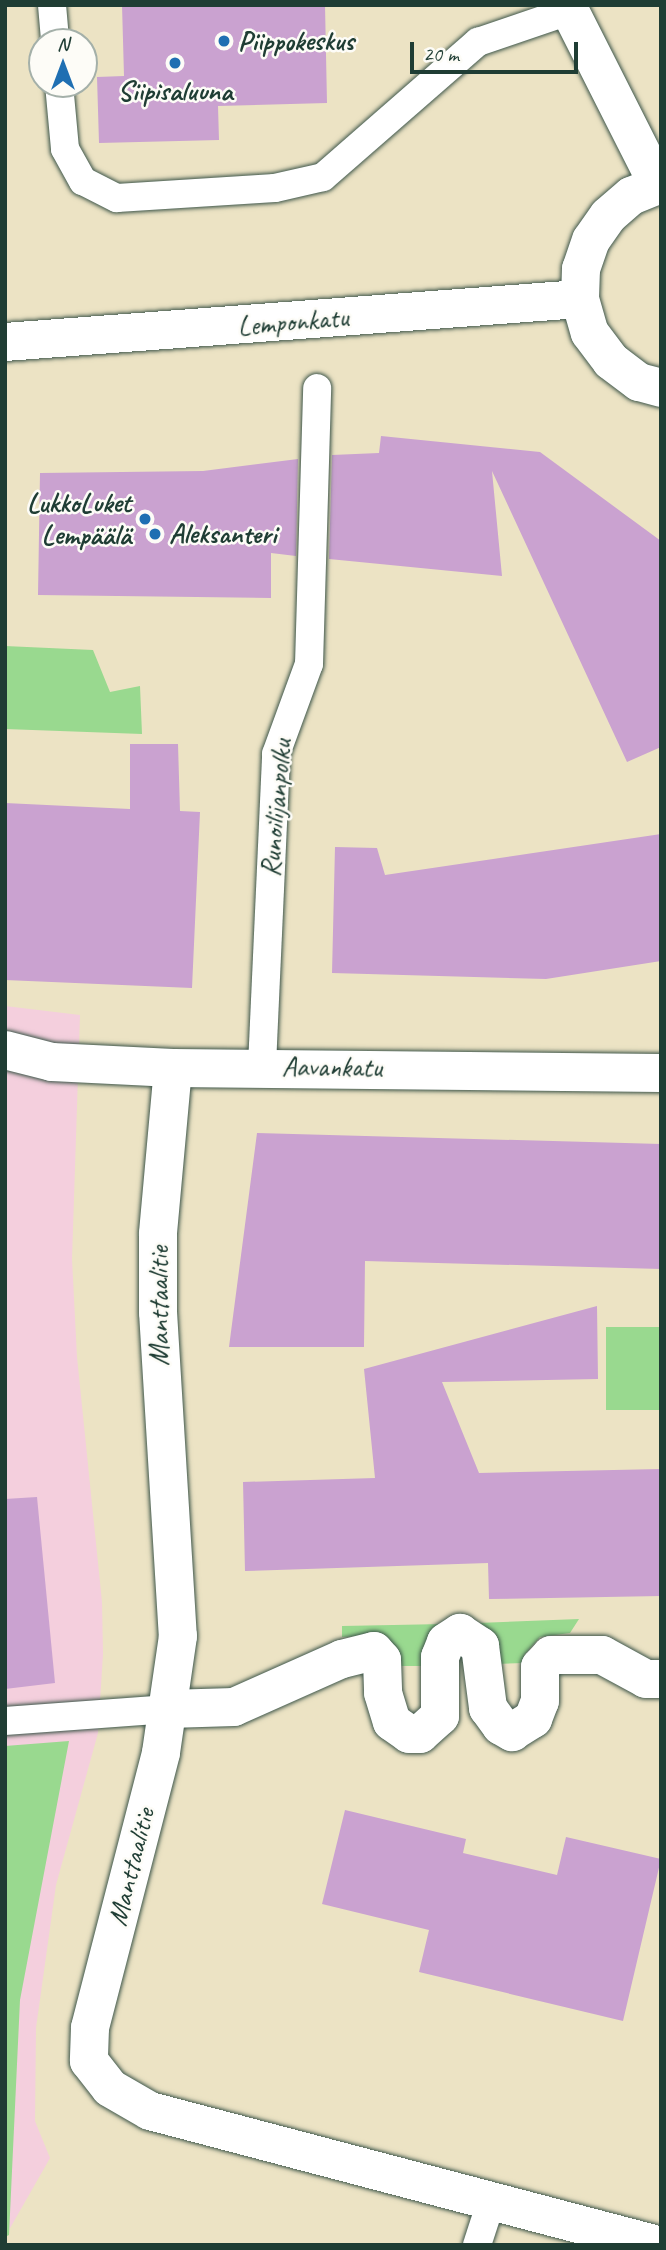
<!DOCTYPE html>
<html>
<head>
<meta charset="utf-8">
<style>
	body { margin:0 }
	#map { position:relative; width:666px; height:2250px; overflow:hidden; background:#ece3c4; font-family:Caveat,sans-serif }
	div>[style] { position:absolute }
	.built>* { inset:0; background:#f4cfdd }
	.green>* { inset:0; background:#99d98f; transform-origin:0 0 }
	.building>* { inset:0; background:#caa2d0 }
	.roads { filter:drop-shadow(0 0 2px #3e564a) drop-shadow(0 0 2px #3e564a) }
	.lane>* { height:28px; margin:-14px; padding:0 14px; transform-origin:14px; border-radius:14px; background:#fff }
	.street>* { height:38px; margin:-19px; padding:0 19px; transform-origin:19px; border-radius:19px; background:#fff }
	.dots>* { width:19px; height:19px; translate:-50% -50%; box-sizing:border-box; border:4px solid #fdfcf7; border-radius:50% }
	span { translate:-50% -50%; white-space:nowrap; text-align:center; line-height:1.15; -webkit-text-stroke:5px #fdfcf7; paint-order:stroke }
	.poi-label { font-size:28px; color:#1f3d34; font-weight:700 }
	.left { translate:0 -50%; text-align:left }
	.right { translate:-100% -50%; text-align:right }
	.street-label { font-size:28px; color:#1f3d34 }
	.frame { position:absolute; inset:0; border:7px solid #1f3d34; pointer-events:none }
	.north { position:absolute; left:28px; top:28px; width:70px; height:70px; box-sizing:border-box; background:#fdfcf7; border:2px solid #a4b0a9; border-radius:50%; rotate:0deg; font-size:19px; font-weight:700; line-height:28px; text-align:center; color:#1f3d34 }
	.north::after { content:''; display:block; margin:auto; width:24px; height:32px; background:#1f6fb2; clip-path:polygon(50% 0,100% 100%,50% 72%,0 100%) }
	.scale { position:absolute; left:410px; top:42px; width:168px; height:32px; box-sizing:border-box; border:4px solid #1f3d34; border-top:0; padding-left:9px; font-size:21px; line-height:24px; white-space:nowrap; color:#1f3d34; -webkit-text-stroke:5px #fdfcf7; paint-order:stroke }
</style>
</head>
<body>
<div id="map">
	<div class="built">
		<i style="clip-path:polygon(5px 1006px,80px 1015px,72px 1259px,77px 1357px,102px 1602px,103px 1654px,98px 1733px,56px 1885px,36px 2028px,35px 2121px,50px 2158px,5px 2237px)"></i>
	</div>
	<div class="green">
		<i style="clip-path:polygon(5px 646px,93px 650px,110px 692px,140px 686px,142px 734px,5px 729px)"></i>
		<i style="left:661px;top:1327px;width:83px;height:55px;rotate:90deg"></i>
		<i style="clip-path:polygon(579px 1619px,570px 1633px,540px 1637px,524px 1655px,524px 1663px,495px 1664px,477px 1623px)"></i>
		<i style="clip-path:polygon(444px 1624px,425px 1666px,397px 1666px,371px 1636px,342px 1637px,342px 1626px)"></i>
		<i style="clip-path:polygon(69px 1741px,20px 2000px,9px 2235px,5px 2237px,5px 1746px)"></i>
	</div>
	<div class="building">
		<i style="clip-path:polygon(122px 5px,325px 5px,327px 103px,218px 106px,219px 140px,99px 143px,97px 77px,124px 76px)"></i>
		<i style="clip-path:polygon(381px 436px,540px 452px,661px 541px,661px 747px,627px 762px,492px 471px,502px 576px,329px 559px,332px 455px,379px 453px)"></i>
		<i style="clip-path:polygon(298px 459px,296px 556px,271px 553px,271px 598px,38px 595px,40px 473px,203px 471px)"></i>
		<i style="clip-path:polygon(130px 744px,178px 744px,180px 811px,200px 812px,192px 988px,5px 980px,5px 803px,130px 809px)"></i>
		<i style="clip-path:polygon(661px 834px,661px 961px,546px 979px,332px 973px,335px 847px,377px 848px,385px 875px)"></i>
		<i style="clip-path:polygon(257px 1133px,661px 1144px,661px 1269px,365px 1261px,364px 1347px,229px 1347px)"></i>
		<i style="clip-path:polygon(597px 1306px,598px 1379px,442px 1382px,479px 1473px,661px 1469px,661px 1596px,489px 1599px,488px 1563px,245px 1571px,243px 1482px,375px 1478px,364px 1369px)"></i>
		<i style="clip-path:polygon(37px 1497px,55px 1683px,5px 1689px,5px 1499px)"></i>
		<i style="clip-path:polygon(345px 1810px,466px 1839px,463px 1853px,557px 1875px,566px 1837px,661px 1859px,623px 2021px,419px 1972px,429px 1930px,322px 1904px)"></i>
	</div>
	<div class="roads">
		<div class="lane">
			<i style="left:52px;top:5px;width:37px;rotate:85deg"></i>
			<i style="left:59px;top:84px;width:65px;rotate:84.7deg"></i>
			<i style="left:65px;top:149px;width:37px;rotate:61deg"></i>
			<i style="left:83px;top:181px;width:38px;rotate:27deg"></i>
			<i style="left:117px;top:198px;width:158px;rotate:-3.6deg"></i>
			<i style="left:275px;top:188px;width:49px;rotate:-12.9deg"></i>
			<i style="left:323px;top:177px;width:206px;rotate:-41.1deg"></i>
			<i style="left:478px;top:42px;width:96px;rotate:-18.8deg"></i>
			<i style="left:262px;top:1066px;width:312px;rotate:-87.4deg"></i>
			<i style="left:276px;top:754px;width:96px;rotate:-69.9deg"></i>
			<i style="left:309px;top:664px;width:276px;rotate:-88.3deg"></i>
			<i style="left:5px;top:1721px;width:164px;rotate:-4.2deg"></i>
			<i style="left:477px;top:2245px;width:45px;rotate:-72deg"></i>
		</div>
		<div class="street">
			<i style="left:567px;top:5px;width:202px;rotate:63.2deg"></i>
			<i style="left:661px;top:184px;width:32px;rotate:158deg"></i>
			<i style="left:631px;top:196px;width:30px;rotate:139deg"></i>
			<i style="left:608px;top:216px;width:29px;rotate:125deg"></i>
			<i style="left:591px;top:240px;width:31px;rotate:109deg"></i>
			<i style="left:581px;top:269px;width:30px;rotate:92deg"></i>
			<i style="left:580px;top:299px;width:35px;rotate:74deg"></i>
			<i style="left:590px;top:333px;width:35px;rotate:53deg"></i>
			<i style="left:611px;top:361px;width:35px;rotate:37deg"></i>
			<i style="left:639px;top:382px;width:23px;rotate:15deg"></i>
			<i style="left:5px;top:342px;width:577px;rotate:-4.28deg"></i>
			<i style="left:5px;top:1050px;width:49px;rotate:14.3deg"></i>
			<i style="left:52px;top:1062px;width:121px;rotate:2.8deg"></i>
			<i style="left:173px;top:1068px;width:488px;rotate:0.6deg"></i>
			<i style="left:173px;top:1068px;width:167px;rotate:95.2deg"></i>
			<i style="left:158px;top:1234px;width:78px;rotate:90deg"></i>
			<i style="left:158px;top:1312px;width:325px;rotate:86.5deg"></i>
			<i style="left:178px;top:1636px;width:118px;rotate:98.3deg"></i>
			<i style="left:161px;top:1753px;width:284px;rotate:104.5deg"></i>
			<i style="left:90px;top:2028px;width:33px;rotate:92deg"></i>
			<i style="left:89px;top:2061px;width:34px;rotate:52deg"></i>
			<i style="left:110px;top:2088px;width:46px;rotate:29.9deg"></i>
			<i style="left:150px;top:2111px;width:525px;rotate:14.78deg"></i>
			<i style="left:169px;top:1709px;width:65px;rotate:-1.8deg"></i>
			<i style="left:234px;top:1707px;width:118px;rotate:-24deg"></i>
			<i style="left:342px;top:1659px;width:33px;rotate:-14deg"></i>
			<i style="left:374px;top:1651px;width:12px;rotate:48deg"></i>
			<i style="left:382px;top:1660px;width:33px;rotate:88deg"></i>
			<i style="left:383px;top:1693px;width:30px;rotate:73deg"></i>
			<i style="left:392px;top:1722px;width:21px;rotate:35deg"></i>
			<i style="left:409px;top:1734px;width:11px"></i>
			<i style="left:420px;top:1734px;width:27px;rotate:-42deg"></i>
			<i style="left:440px;top:1716px;width:59px;rotate:-90deg"></i>
			<i style="left:440px;top:1657px;width:16px;rotate:-68deg"></i>
			<i style="left:446px;top:1642px;width:17px;rotate:-33deg"></i>
			<i style="left:460px;top:1633px;width:24px;rotate:33deg"></i>
			<i style="left:480px;top:1646px;width:63px;rotate:82.6deg"></i>
			<i style="left:488px;top:1708px;width:22px;rotate:54deg"></i>
			<i style="left:501px;top:1726px;width:13px;rotate:29deg"></i>
			<i style="left:512px;top:1732px;width:25px;rotate:-32deg"></i>
			<i style="left:533px;top:1719px;width:19px;rotate:-69deg"></i>
			<i style="left:540px;top:1701px;width:34px;rotate:-90deg"></i>
			<i style="left:540px;top:1667px;width:16px;rotate:-47deg"></i>
			<i style="left:551px;top:1655px;width:51px"></i>
			<i style="left:602px;top:1655px;width:50px;rotate:28.6deg"></i>
			<i style="left:646px;top:1679px;width:15px"></i>
		</div>
	</div>
	<div class="dots">
		<i style="left:224px;top:41px;background:#1f6fb2"></i>
		<i style="left:175px;top:63px;background:#1f6fb2"></i>
		<i style="left:145px;top:519px;background:#1f6fb2"></i>
		<i style="left:155px;top:534px;background:#1f6fb2"></i>
	</div>
	<div class="poi-label">
		<span class="left" style="left:238px;top:41px">Piippokeskus</span>
		<span style="left:175px;top:91px">Siipisaluuna</span>
		<span class="right" style="left:131px;top:519px">LukkoLuket<br>Lempäälä</span>
		<span class="left" style="left:169px;top:534px">Aleksanteri</span>
	</div>
	<div class="street-label">
		<span style="left:293px;top:322px;rotate:-5deg">Lemponkatu</span>
		<span style="left:276px;top:808px;rotate:-85deg">Runoilijanpolku</span>
		<span style="left:332px;top:1067px;rotate:1deg">Aavankatu</span>
		<span style="left:159px;top:1306px;rotate:-90deg">Manttaalitie</span>
		<span style="left:131px;top:1867px;rotate:-76deg">Manttaalitie</span>
	</div>
	<div class="frame"></div>
	<div class="north">N</div>
	<div class="scale">20 m</div>
</div>
</body>
</html>
